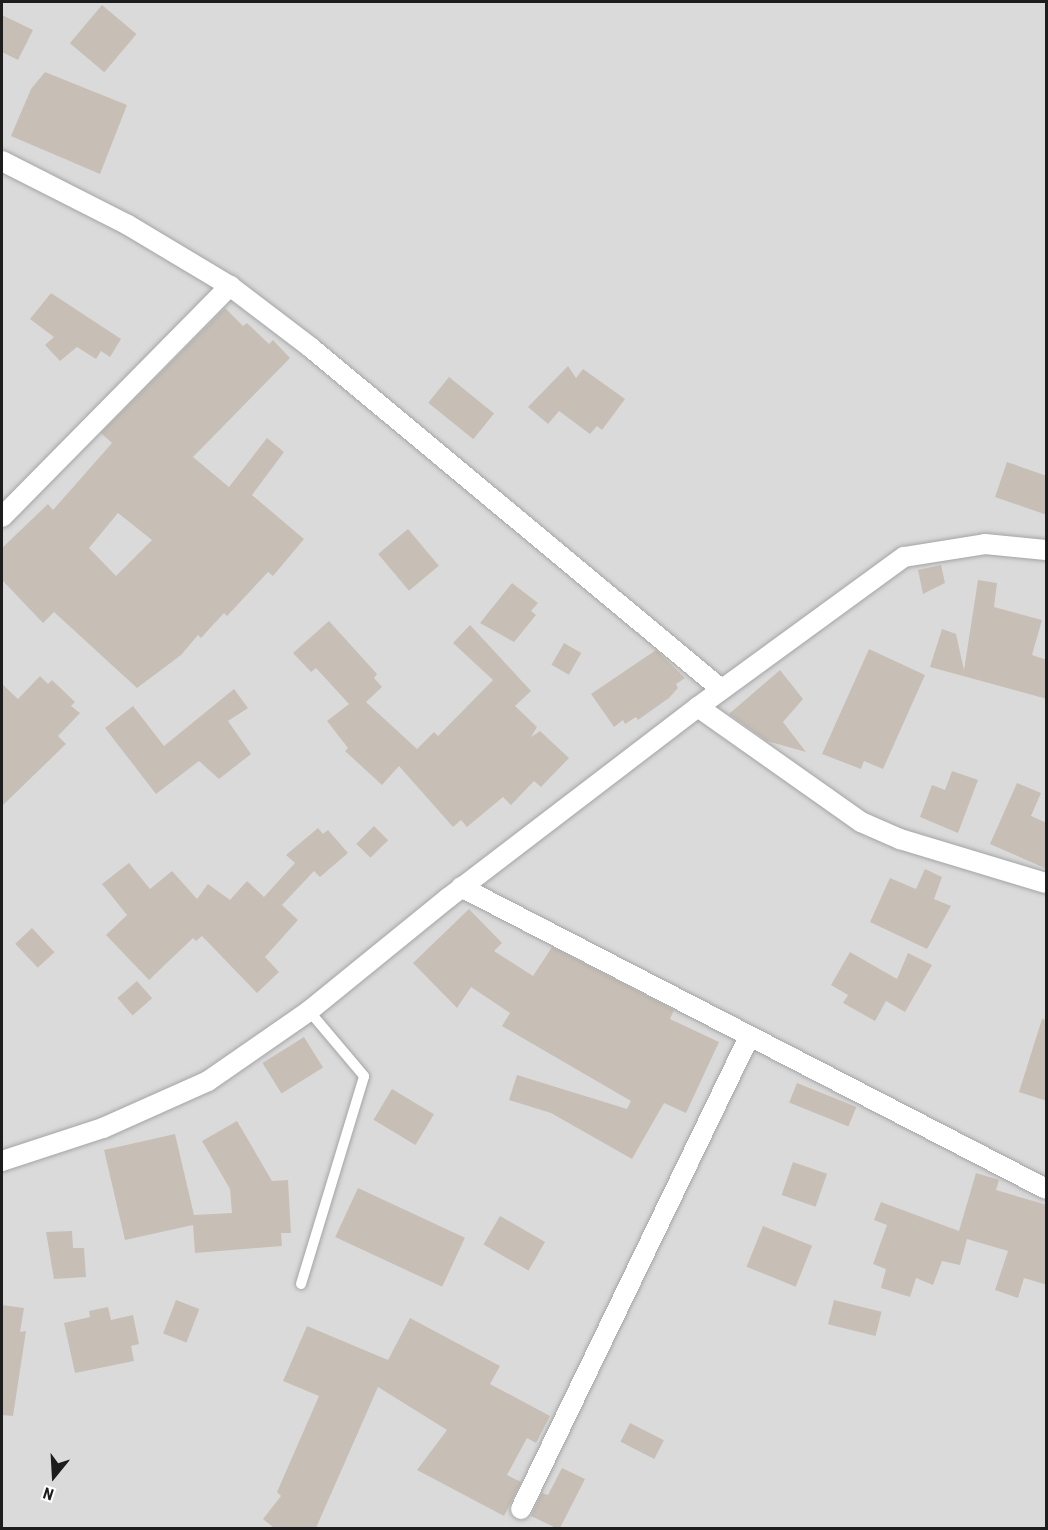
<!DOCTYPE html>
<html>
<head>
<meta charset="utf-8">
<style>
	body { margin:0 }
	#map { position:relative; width:1048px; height:1530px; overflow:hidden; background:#efece2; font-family:"Roboto Condensed",sans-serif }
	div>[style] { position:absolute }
	.residential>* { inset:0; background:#dbdada; transform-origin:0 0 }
	.building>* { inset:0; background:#c7bfb5; transform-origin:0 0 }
	.roads { filter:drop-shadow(0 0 2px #a4a4a4) drop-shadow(0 0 2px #a4a4a4) }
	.lane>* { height:10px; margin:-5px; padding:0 5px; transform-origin:5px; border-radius:5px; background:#fff }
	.street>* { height:20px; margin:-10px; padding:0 10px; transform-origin:10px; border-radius:10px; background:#fff }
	span { translate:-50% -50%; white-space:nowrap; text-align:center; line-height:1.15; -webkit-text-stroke:6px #fff; paint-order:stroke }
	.frame { position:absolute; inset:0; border:3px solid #1d1d1d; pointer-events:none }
	.north { position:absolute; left:24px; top:1446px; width:60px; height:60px; -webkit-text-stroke:4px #fff; paint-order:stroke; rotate:198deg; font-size:16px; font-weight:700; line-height:24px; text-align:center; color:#1d1d1d }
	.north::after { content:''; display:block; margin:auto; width:21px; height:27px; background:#1d1d1d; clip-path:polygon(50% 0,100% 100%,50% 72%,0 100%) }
</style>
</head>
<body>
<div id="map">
	<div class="residential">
		<i style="left:2px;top:2px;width:1044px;height:1526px"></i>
	</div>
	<div class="building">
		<i style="left:102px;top:5px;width:45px;height:50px;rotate:40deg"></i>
		<i style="clip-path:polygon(2px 15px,33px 30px,18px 60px,2px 52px)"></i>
		<i style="clip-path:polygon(45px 72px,127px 105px,100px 174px,11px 136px,31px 89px)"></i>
		<i style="clip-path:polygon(51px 293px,121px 339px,110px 357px,101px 351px,96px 359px,77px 347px,60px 361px,45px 345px,54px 337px,30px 319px)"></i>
		<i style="clip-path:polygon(evenodd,225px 308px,243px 326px,247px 323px,269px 344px,273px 340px,290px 358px,193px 457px,229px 487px,267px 438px,284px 452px,252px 495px,304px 539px,273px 576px,268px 572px,227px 616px,224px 613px,201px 638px,198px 635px,181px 655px,137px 688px,54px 612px,43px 623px,2px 580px,2px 548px,48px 504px,53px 510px,112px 443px,101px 433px,225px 308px,118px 513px,152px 540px,116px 576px,89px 548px,118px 513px)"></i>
		<i style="clip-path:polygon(568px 366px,576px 378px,583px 369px,625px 399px,602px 430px,597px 426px,590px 434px,559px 411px,548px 424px,528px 407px)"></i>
		<i style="left:449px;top:377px;width:58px;height:33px;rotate:39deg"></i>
		<i style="clip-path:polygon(1007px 462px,1047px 476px,1047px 515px,995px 497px)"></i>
		<i style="left:408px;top:529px;width:48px;height:39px;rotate:50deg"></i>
		<i style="clip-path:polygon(941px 565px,945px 583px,923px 594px,918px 570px)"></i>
		<i style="clip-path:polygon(978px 580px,997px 583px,994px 607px,1042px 620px,1032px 655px,1047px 660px,1047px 699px,930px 667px,942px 629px,956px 634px,964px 670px)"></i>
		<i style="clip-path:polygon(512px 583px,538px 603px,531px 611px,536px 615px,514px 642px,480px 623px)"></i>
		<i style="clip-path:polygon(329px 621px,377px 674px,374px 678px,382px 687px,366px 702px,417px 749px,434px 732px,438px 736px,493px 680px,453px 643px,470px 625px,531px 691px,515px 706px,537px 727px,531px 737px,540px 731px,569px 758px,541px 787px,534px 781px,511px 805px,503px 797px,467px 827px,461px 820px,453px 827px,399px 766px,382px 785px,345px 751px,348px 748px,327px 721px,349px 704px,316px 668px,311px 672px,293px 653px)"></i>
		<i style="left:564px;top:643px;width:20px;height:25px;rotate:30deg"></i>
		<i style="clip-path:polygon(869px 649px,925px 675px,883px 769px,864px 761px,861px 769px,822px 754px)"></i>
		<i style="clip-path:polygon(656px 650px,685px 678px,676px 684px,678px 688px,669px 698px,638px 720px,636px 717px,625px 724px,623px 720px,614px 727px,591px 694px)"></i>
		<i style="clip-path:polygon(780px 670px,803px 699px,783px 722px,806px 752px,767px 741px,729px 714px)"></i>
		<i style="clip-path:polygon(40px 676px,48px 684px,52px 680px,75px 702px,71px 706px,80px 713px,58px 736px,66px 744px,2px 806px,2px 684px,18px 699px)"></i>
		<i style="clip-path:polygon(234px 689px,248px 708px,228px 721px,251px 754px,219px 779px,199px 761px,156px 794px,105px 728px,133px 706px,164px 746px)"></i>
		<i style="clip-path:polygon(952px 771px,978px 780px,958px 833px,920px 817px,932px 785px,945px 790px)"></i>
		<i style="clip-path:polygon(1017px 783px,1041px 793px,1031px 816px,1047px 823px,1047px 869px,990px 844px)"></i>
		<i style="left:374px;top:826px;width:20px;height:25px;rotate:45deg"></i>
		<i style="clip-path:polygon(318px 828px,323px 834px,328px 830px,348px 853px,320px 877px,314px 871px,282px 905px,298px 920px,265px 957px,279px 972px,257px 993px,202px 936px,196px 941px,193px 938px,149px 980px,106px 935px,127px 915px,102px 884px,129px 863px,150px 889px,172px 871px,197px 899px,208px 884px,230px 900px,247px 881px,264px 897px,295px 863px,286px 855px)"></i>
		<i style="clip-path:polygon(925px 869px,942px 877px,934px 899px,951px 906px,927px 949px,870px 922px,890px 878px,916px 889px)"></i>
		<i style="clip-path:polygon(469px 909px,502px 943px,494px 951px,533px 976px,552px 947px,674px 1010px,670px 1019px,719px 1042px,686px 1113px,664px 1103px,632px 1159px,551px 1113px,509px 1100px,517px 1075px,627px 1109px,631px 1101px,502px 1026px,510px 1013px,471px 987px,457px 1008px,413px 963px)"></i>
		<i style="left:32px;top:928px;width:33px;height:23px;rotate:47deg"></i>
		<i style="clip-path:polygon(850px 952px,897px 979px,908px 953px,932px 965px,905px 1012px,886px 1001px,875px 1021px,843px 1003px,848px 995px,831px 985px)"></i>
		<i style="left:137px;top:981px;width:23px;height:26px;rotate:49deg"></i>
		<i style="clip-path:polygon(1042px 1019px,1047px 1020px,1047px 1101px,1019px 1092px)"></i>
		<i style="left:304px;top:1037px;width:36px;height:49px;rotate:58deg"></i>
		<i style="left:797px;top:1083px;width:64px;height:21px;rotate:22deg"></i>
		<i style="left:392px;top:1089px;width:49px;height:36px;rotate:31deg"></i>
		<i style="clip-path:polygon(237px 1121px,272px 1181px,288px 1180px,291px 1233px,281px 1233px,282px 1246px,195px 1253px,193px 1225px,125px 1240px,104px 1150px,175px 1134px,194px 1215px,232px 1213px,230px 1189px,202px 1141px)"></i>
		<i style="left:793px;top:1162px;width:36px;height:35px;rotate:19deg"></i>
		<i style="clip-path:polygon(976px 1173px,999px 1180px,996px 1190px,1047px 1205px,1047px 1285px,1024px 1278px,1018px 1298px,995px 1290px,1008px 1251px,967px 1239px,960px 1265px,942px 1261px,933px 1285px,916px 1278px,910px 1297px,881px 1288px,886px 1269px,873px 1264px,887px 1225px,874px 1220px,881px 1202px,959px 1231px)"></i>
		<i style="left:358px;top:1188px;width:118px;height:54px;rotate:25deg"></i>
		<i style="left:500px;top:1216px;width:52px;height:33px;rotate:30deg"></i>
		<i style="left:763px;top:1226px;width:53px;height:44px;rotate:22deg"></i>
		<i style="clip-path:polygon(72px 1231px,73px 1248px,84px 1248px,86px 1277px,54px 1279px,46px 1232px)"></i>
		<i style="left:176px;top:1300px;width:25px;height:36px;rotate:21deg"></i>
		<i style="left:834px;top:1300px;width:49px;height:25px;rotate:14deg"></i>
		<i style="clip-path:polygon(2px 1305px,24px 1308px,20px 1332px,26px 1331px,13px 1416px,2px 1415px)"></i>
		<i style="clip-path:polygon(108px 1307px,111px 1320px,133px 1315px,139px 1344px,131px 1346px,134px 1361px,75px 1373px,64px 1323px,90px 1317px,89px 1311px)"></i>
		<i style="clip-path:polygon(410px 1318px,500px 1366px,490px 1384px,550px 1416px,536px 1443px,527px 1438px,507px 1475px,521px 1482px,504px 1516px,417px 1470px,447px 1430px,378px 1387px,316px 1528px,274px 1528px,263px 1519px,281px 1496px,277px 1492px,319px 1396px,283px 1381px,307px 1326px,388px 1360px)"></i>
		<i style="left:630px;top:1423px;width:38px;height:21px;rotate:27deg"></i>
		<i style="clip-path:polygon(562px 1468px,585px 1479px,560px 1528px,556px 1528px,531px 1516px,542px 1493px,548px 1495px)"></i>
	</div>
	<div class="roads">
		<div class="lane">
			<i style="left:301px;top:1284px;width:217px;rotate:-73.1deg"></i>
			<i style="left:364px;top:1076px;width:85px;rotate:-130.2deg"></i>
		</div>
		<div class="street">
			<i style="left:2px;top:161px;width:141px;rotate:26.9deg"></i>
			<i style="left:128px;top:225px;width:119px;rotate:30.9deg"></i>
			<i style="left:230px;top:286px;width:101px;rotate:37.3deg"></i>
			<i style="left:310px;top:347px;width:535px;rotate:39.76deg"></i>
			<i style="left:2px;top:517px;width:325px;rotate:-45.4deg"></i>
			<i style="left:698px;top:707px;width:199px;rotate:35.2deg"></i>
			<i style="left:861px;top:822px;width:43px;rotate:23.6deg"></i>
			<i style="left:900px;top:839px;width:152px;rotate:16.8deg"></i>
			<i style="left:461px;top:887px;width:658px;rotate:27.3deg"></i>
			<i style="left:2px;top:1161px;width:106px;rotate:-18.1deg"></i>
			<i style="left:103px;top:1128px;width:115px;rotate:-24.1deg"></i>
			<i style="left:208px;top:1081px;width:123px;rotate:-34.7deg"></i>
			<i style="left:309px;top:1011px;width:179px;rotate:-39.1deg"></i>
			<i style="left:448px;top:898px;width:315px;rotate:-37.4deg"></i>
			<i style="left:698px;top:707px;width:255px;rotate:-36.1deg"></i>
			<i style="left:904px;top:557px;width:82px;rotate:-9.1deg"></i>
			<i style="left:985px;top:544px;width:61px;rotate:5.6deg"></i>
			<i style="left:521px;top:1509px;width:524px;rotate:-64.22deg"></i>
		</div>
	</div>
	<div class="frame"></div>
	<div class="north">N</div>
</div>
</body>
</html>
